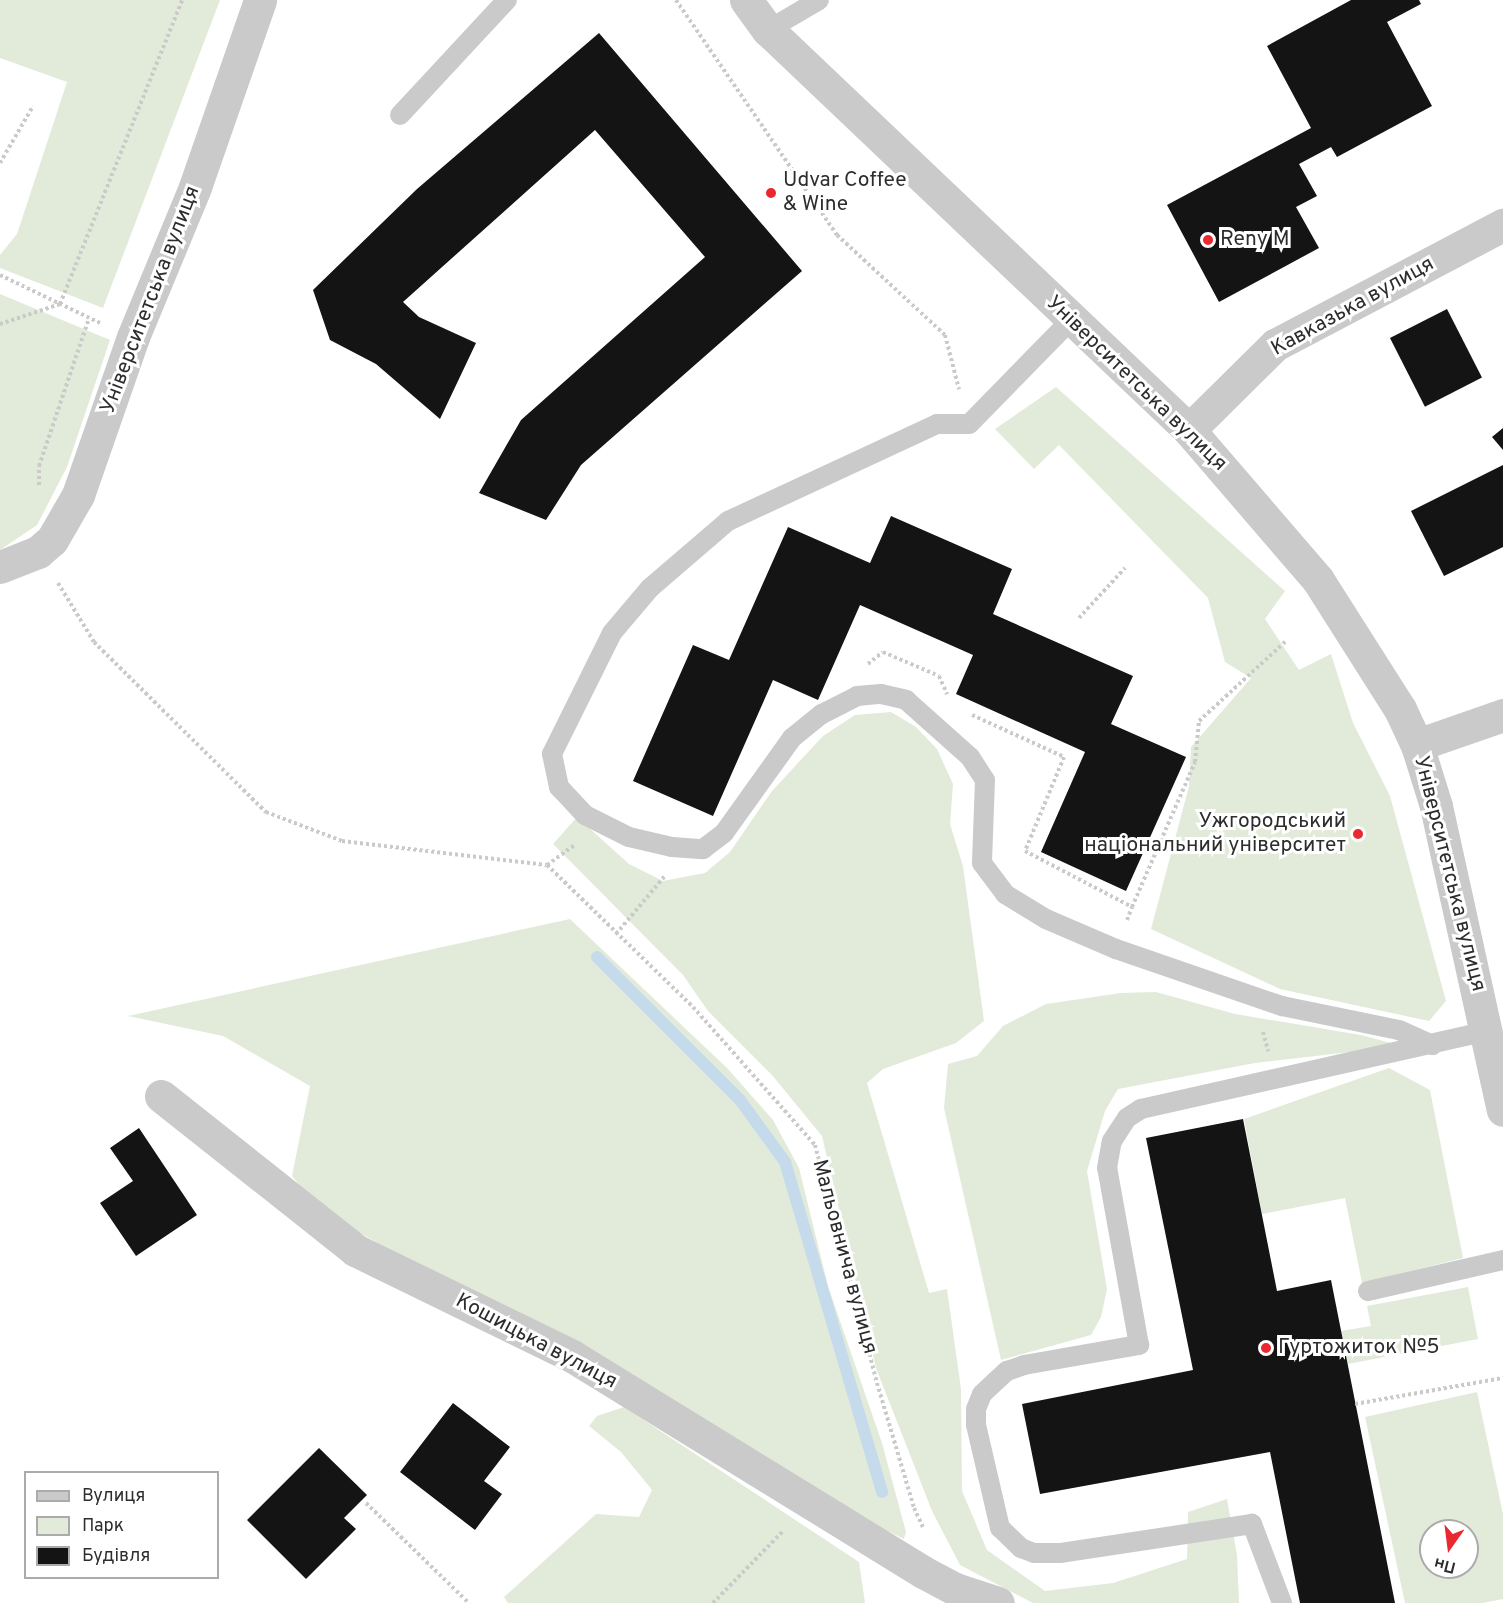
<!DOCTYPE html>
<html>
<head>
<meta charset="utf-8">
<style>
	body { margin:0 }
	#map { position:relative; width:1503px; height:1603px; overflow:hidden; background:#fff; font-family:Overpass,sans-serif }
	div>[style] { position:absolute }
	.green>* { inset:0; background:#e2ebd9 }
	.stream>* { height:12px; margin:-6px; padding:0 6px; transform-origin:6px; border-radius:6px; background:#c5dbec }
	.building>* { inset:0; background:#141414; transform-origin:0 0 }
	.path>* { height:4px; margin-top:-2px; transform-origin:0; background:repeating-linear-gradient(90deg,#cacaca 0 3px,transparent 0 6px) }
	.service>* { height:20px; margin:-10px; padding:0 10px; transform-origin:10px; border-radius:10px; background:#cacaca }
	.minor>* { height:33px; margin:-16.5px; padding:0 16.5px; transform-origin:16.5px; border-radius:16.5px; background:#cacaca }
	.tertiary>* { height:33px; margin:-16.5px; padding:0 16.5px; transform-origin:16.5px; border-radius:16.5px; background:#cacaca }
	.dots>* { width:16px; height:16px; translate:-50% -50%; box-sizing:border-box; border:3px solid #fff; border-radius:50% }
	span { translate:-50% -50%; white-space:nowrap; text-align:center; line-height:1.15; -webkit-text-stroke:6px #fff; paint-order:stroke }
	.poi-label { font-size:21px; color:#2d2d2d }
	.left { translate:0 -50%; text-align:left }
	.right { translate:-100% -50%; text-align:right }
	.street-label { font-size:21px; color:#2d2d2d }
	.legend { position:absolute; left:24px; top:1471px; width:195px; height:108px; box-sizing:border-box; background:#fff; border:2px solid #ababab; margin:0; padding:8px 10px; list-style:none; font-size:18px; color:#2d2d2d }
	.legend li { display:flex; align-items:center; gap:12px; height:30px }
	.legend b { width:30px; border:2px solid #ababab }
	.north { position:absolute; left:1419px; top:1519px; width:60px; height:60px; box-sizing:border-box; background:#fff; border:2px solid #ababab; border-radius:50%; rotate:194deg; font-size:16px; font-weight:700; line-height:24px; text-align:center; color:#2d2d2d }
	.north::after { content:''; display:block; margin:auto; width:21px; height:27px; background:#eb272f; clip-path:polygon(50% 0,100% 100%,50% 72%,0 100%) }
</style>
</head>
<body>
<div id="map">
	<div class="green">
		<i style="clip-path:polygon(0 0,220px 0,103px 308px,0 268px,0 255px,17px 234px,67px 82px,0 58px)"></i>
		<i style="clip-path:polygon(0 294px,110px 340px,67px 467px,37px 525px,0 550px)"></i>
		<i style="clip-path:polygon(1056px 387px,1285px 591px,1265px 619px,1299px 670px,1331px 654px,1353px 723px,1390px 796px,1446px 1001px,1429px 1021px,1280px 989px,1151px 929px,1189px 786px,1191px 747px,1251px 678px,1225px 662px,1208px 598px,1059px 445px,1034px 469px,995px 429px)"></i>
		<i style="clip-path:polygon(891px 712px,916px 727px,937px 749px,953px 784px,950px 824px,963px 866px,984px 1021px,956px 1043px,883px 1069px,867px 1083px,929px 1293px,947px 1289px,961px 1389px,962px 1491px,987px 1550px,1045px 1591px,1113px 1583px,1187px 1559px,1188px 1512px,1227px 1499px,1237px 1555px,1239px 1603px,1033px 1603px,960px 1565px,932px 1511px,876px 1368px,822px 1136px,772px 1075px,708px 1011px,683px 975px,553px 844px,577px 817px,629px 864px,663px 881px,705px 873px,730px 852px,772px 791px,823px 736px,855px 715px)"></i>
		<i style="clip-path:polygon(570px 919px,728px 1069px,773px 1120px,799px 1168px,828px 1286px,882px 1443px,906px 1532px,904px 1539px,840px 1508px,320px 1210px,292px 1176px,310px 1086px,223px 1036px,128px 1016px)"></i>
		<i style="clip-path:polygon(1156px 992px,1235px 1014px,1361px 1035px,1402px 1046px,1255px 1063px,1118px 1089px,1105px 1111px,1087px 1171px,1107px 1289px,1101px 1317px,1091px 1335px,1001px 1360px,944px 1108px,948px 1064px,977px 1056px,1003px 1026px,1046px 1004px,1121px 993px)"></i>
		<i style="clip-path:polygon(1389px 1068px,1430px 1090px,1463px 1258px,1362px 1283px,1345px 1198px,1262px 1214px,1244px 1119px)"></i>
		<i style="clip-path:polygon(1468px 1287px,1478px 1339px,1348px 1364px,1341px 1331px,1371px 1326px,1367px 1306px)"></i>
		<i style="clip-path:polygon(evenodd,1477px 1392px,1503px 1514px,1503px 1599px,1483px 1603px,1405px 1603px,1365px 1417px,1477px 1392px,1431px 1531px,1467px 1531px,1467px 1567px,1431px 1567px,1431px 1531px)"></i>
		<i style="clip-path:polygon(624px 1407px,859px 1562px,865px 1603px,508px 1603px,504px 1597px,596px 1514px,639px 1517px,652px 1490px,621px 1452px,589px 1426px,597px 1416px)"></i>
	</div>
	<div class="stream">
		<i style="left:597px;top:957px;width:202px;rotate:45deg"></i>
		<i style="left:740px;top:1100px;width:77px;rotate:54deg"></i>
		<i style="left:785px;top:1162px;width:344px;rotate:73.6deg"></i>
	</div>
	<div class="building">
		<i style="clip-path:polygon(1351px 0,1419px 0,1421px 4px,1387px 22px,1432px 106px,1337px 157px,1331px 147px,1299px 164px,1317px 196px,1296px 207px,1319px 248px,1219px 302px,1167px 205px,1311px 128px,1267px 46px)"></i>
		<i style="clip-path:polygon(599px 33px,802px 271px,581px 465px,546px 520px,479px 493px,521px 420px,705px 257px,595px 130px,403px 302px,419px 317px,476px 343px,440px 419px,376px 364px,330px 340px,313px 290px,417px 189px)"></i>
		<i style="left:1447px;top:309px;width:77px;height:64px;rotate:63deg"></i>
		<i style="clip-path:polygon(1503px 428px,1503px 450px,1492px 437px)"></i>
		<i style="clip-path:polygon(1503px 465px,1503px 547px,1444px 576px,1411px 511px)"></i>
		<i style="clip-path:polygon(891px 516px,1012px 569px,993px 614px,1133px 676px,1111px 724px,1186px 757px,1126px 891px,1041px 852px,1085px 752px,956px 694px,973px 655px,860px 605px,818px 700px,773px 680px,713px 816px,633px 781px,693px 645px,729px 660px,788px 527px,870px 563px)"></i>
		<i style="clip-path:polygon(1243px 1119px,1277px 1291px,1331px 1280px,1395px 1603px,1300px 1603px,1270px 1452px,1040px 1494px,1022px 1404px,1193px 1370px,1146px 1138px)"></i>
		<i style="clip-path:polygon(139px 1128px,197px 1215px,136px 1256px,100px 1203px,133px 1181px,110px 1148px)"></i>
		<i style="clip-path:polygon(453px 1403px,510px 1447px,484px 1481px,502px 1494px,475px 1530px,400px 1472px)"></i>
		<i style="clip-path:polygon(319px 1448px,367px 1495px,344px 1518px,356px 1529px,306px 1579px,247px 1520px)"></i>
	</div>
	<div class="path">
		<i style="left:676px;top:0;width:285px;rotate:55.6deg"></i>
		<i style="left:837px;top:235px;width:147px;rotate:42.8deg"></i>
		<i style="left:945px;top:335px;width:56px;rotate:75.5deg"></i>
		<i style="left:0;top:163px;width:66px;rotate:-59.9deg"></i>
		<i style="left:0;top:275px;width:111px;rotate:25.6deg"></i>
		<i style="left:0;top:324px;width:63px;rotate:-18.4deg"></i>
		<i style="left:60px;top:304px;width:328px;rotate:-68.1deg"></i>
		<i style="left:39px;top:485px;width:19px;rotate:-90deg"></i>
		<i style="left:39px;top:466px;width:156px;rotate:-71.3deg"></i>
		<i style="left:58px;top:583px;width:69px;rotate:58.6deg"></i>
		<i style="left:94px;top:642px;width:242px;rotate:44.7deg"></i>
		<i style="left:266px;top:812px;width:81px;rotate:20.9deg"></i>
		<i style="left:342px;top:841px;width:206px;rotate:6.7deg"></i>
		<i style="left:547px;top:865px;width:36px;rotate:-36deg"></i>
		<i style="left:1079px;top:618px;width:68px;rotate:-47.4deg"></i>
		<i style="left:868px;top:664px;width:19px;rotate:-39deg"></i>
		<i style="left:883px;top:652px;width:61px;rotate:23.2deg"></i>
		<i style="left:939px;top:676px;width:20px;rotate:66deg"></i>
		<i style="left:972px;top:715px;width:101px;rotate:24.5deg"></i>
		<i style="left:1064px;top:757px;width:102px;rotate:112.5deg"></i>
		<i style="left:1025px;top:851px;width:121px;rotate:27.6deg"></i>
		<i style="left:1132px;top:907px;width:158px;rotate:-66.5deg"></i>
		<i style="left:1195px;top:762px;width:41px;rotate:-84.4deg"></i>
		<i style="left:1199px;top:721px;width:117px;rotate:-42.6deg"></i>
		<i style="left:547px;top:865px;width:204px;rotate:44.2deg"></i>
		<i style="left:693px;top:1007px;width:184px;rotate:48.5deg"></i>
		<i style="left:815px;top:1145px;width:246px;rotate:75.4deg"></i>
		<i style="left:877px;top:1383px;width:130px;rotate:73.5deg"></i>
		<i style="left:914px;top:1508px;width:21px;rotate:65deg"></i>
		<i style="left:1127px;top:920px;width:14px;rotate:-69deg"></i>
		<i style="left:616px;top:934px;width:75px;rotate:-49.9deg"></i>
		<i style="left:1263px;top:1032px;width:20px;rotate:75deg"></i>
		<i style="left:1355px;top:1404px;width:150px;rotate:-10deg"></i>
		<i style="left:366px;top:1503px;width:144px;rotate:44.2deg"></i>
		<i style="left:713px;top:1603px;width:102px;rotate:-45.8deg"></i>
	</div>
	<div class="service">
		<i style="left:768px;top:30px;width:59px;rotate:-30.5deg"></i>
		<i style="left:400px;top:115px;width:157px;rotate:-47.1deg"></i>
		<i style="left:1070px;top:321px;width:144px;rotate:134.4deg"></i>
		<i style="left:969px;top:424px;width:32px;rotate:180deg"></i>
		<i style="left:937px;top:424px;width:230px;rotate:155.1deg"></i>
		<i style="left:728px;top:521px;width:103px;rotate:139.3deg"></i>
		<i style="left:650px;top:588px;width:59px;rotate:130.2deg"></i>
		<i style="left:612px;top:633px;width:135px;rotate:116.4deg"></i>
		<i style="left:552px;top:754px;width:34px;rotate:78deg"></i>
		<i style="left:559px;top:787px;width:38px;rotate:47deg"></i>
		<i style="left:585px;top:815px;width:49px;rotate:26.6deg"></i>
		<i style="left:629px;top:837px;width:44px;rotate:13.1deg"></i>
		<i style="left:672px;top:847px;width:31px;rotate:4deg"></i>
		<i style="left:703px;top:849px;width:26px;rotate:-37deg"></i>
		<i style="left:724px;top:833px;width:117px;rotate:-54.4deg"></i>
		<i style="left:792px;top:738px;width:38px;rotate:-39deg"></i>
		<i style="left:822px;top:714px;width:39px;rotate:-27deg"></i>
		<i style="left:857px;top:696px;width:24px;rotate:-5deg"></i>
		<i style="left:881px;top:694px;width:26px;rotate:13deg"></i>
		<i style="left:906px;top:700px;width:86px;rotate:41.7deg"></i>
		<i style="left:970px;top:757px;width:27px;rotate:57deg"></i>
		<i style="left:985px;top:780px;width:83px;rotate:92.1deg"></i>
		<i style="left:982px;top:863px;width:39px;rotate:53deg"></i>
		<i style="left:1005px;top:894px;width:48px;rotate:31.4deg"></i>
		<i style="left:1046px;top:919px;width:76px;rotate:23.2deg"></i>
		<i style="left:1116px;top:949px;width:176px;rotate:19deg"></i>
		<i style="left:1282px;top:1006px;width:119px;rotate:11.6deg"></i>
		<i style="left:1399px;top:1030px;width:37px;rotate:24deg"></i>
		<i style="left:1368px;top:1291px;width:139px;rotate:-12.9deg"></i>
		<i style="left:1282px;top:1603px;width:85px;rotate:-110.8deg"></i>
		<i style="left:1252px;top:1524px;width:193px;rotate:171.4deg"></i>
		<i style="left:1061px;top:1553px;width:27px;rotate:180deg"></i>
		<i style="left:1034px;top:1553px;width:14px;rotate:-159deg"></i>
		<i style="left:1021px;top:1548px;width:29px;rotate:-136deg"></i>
		<i style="left:1000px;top:1528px;width:106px;rotate:-103.1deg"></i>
		<i style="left:976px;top:1425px;width:16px;rotate:-90deg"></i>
		<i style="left:976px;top:1409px;width:16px;rotate:-68deg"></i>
		<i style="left:982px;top:1394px;width:34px;rotate:-43deg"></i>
		<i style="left:1007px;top:1371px;width:18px;rotate:-19deg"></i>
		<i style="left:1024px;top:1365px;width:117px;rotate:-9.9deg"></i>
		<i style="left:1139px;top:1345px;width:180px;rotate:-100.2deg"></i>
		<i style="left:1107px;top:1168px;width:27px;rotate:-80deg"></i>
		<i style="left:1112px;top:1141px;width:27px;rotate:-57deg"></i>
		<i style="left:1127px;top:1118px;width:17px;rotate:-33deg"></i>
		<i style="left:1141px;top:1109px;width:354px;rotate:-12.7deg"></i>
	</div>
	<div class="minor">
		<i style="left:1189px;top:430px;width:121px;rotate:-44.7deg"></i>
		<i style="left:1275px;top:345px;width:258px;rotate:-27.8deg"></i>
		<i style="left:0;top:567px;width:41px;rotate:-21.5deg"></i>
		<i style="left:38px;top:552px;width:18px;rotate:-41deg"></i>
		<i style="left:52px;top:540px;width:52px;rotate:-60deg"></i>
		<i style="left:78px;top:495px;width:167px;rotate:-70.8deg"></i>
		<i style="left:133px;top:337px;width:162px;rotate:-67.5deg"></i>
		<i style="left:195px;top:187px;width:198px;rotate:-70.8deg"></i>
		<i style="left:1417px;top:745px;width:91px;rotate:-19.2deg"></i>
		<i style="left:161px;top:1096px;width:248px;rotate:38.4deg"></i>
		<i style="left:355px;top:1250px;width:242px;rotate:26deg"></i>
		<i style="left:572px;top:1356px;width:412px;rotate:31.6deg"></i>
		<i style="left:923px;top:1572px;width:36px;rotate:28deg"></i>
		<i style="left:955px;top:1589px;width:45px;rotate:18deg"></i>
	</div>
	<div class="tertiary">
		<i style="left:746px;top:0;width:37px;rotate:54deg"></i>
		<i style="left:768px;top:30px;width:581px;rotate:43.53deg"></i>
		<i style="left:1189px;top:430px;width:198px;rotate:49.3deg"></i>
		<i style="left:1318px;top:580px;width:153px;rotate:57.6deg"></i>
		<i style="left:1400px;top:709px;width:40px;rotate:65deg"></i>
		<i style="left:1417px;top:745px;width:64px;rotate:72.7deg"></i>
		<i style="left:1436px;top:806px;width:311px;rotate:77.6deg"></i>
	</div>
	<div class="dots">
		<i style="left:771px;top:193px;background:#eb272f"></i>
		<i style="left:1208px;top:240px;background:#eb272f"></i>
		<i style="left:1358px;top:834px;background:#eb272f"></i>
		<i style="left:1266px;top:1348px;background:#eb272f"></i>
	</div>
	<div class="poi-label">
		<span class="left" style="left:783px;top:193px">Udvar Coffee<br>&amp; Wine</span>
		<span class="left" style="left:1220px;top:240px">Reny M</span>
		<span class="right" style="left:1346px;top:834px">Ужгородський<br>національний університет</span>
		<span class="left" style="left:1278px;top:1348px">Гуртожиток №5</span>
	</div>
	<div class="street-label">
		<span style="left:151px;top:300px;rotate:-69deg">Університетська вулиця</span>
		<span style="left:1353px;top:307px;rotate:-29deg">Кавказька вулиця</span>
		<span style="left:1136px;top:384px;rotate:44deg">Університетська вулиця</span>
		<span style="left:1449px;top:874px;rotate:76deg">Університетська вулиця</span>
		<span style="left:844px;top:1257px;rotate:75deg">Мальовнича вулиця</span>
		<span style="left:536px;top:1342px;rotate:28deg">Кошицька вулиця</span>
	</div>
	<ul class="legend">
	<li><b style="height:8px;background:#cacaca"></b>Вулиця</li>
	<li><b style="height:16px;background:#e2ebd9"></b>Парк</li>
	<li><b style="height:16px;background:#141414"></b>Будівля</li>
	</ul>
	<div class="north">Пн</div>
</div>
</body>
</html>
